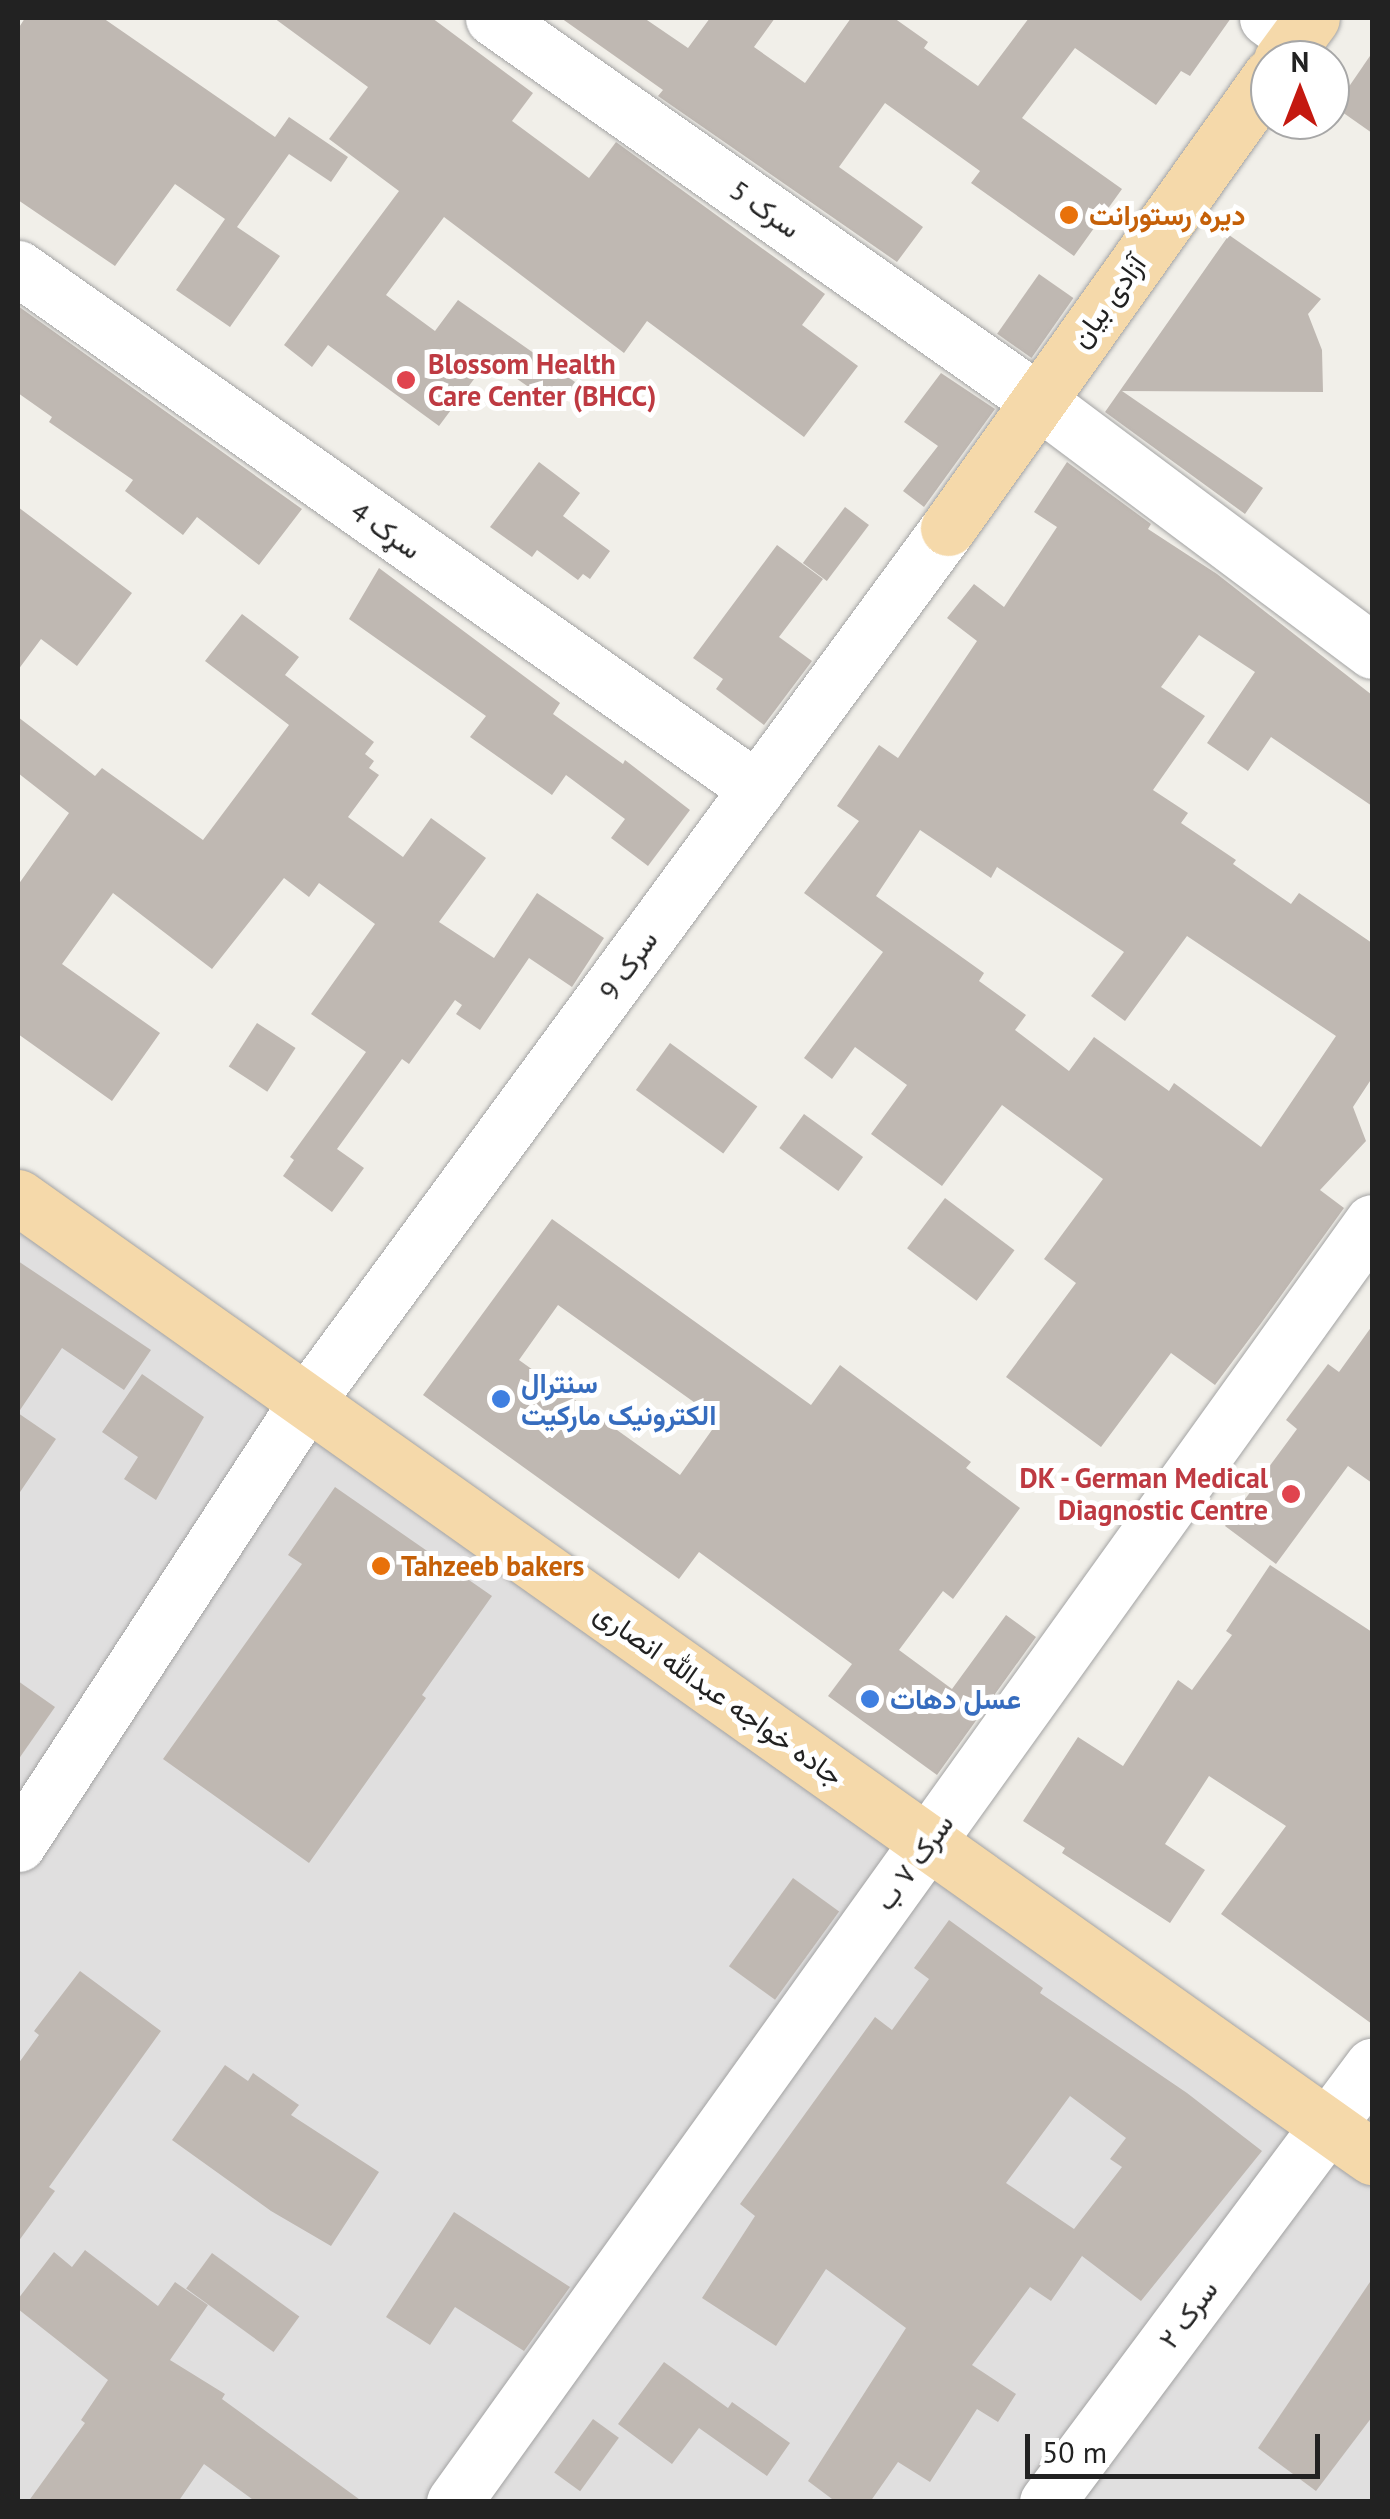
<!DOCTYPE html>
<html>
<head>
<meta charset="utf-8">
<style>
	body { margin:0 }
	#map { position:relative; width:1390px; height:2519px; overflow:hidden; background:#f1efe9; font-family:"PT Sans",Vazirmatn,sans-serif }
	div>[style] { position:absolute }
	.residential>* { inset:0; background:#e0dfdf }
	.building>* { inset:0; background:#bfb8b2; transform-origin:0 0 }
	.roads { filter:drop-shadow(0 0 2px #a3a3a3) drop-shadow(0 0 2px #a3a3a3) }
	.minor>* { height:55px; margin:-27.5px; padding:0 27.5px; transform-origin:27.5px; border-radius:27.5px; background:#fff }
	.major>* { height:55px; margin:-27.5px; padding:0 27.5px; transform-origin:27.5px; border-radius:27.5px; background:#f5d9aa }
	.dots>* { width:28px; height:28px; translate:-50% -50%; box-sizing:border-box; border:5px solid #fff; border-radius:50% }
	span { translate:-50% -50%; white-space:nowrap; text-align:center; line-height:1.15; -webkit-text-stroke:10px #fff; paint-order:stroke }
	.street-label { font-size:28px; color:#222 }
	.food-label { font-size:28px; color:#c56008; font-weight:700 }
	.left { translate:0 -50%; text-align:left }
	.health-label { font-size:28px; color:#be3a42; font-weight:700 }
	.right { translate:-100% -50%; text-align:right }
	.shop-label { font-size:28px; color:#366cbe; font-weight:700 }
	.frame { position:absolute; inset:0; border:20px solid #222; pointer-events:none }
	.north { position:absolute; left:1250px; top:40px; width:100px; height:100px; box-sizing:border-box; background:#fff; border:2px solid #a7a7a7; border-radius:50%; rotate:0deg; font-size:28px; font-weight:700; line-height:40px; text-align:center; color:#222 }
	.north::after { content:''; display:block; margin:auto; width:35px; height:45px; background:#c41910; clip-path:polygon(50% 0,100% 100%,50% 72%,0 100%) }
	.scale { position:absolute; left:1025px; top:2434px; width:295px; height:45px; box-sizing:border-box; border:5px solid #222; border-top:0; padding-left:12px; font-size:30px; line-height:35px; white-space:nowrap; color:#222; -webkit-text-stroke:8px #fff; paint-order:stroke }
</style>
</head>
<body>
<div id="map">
	<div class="residential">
		<i style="clip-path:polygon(18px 1197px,1372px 2157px,1372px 2501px,18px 2501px)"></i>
	</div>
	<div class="building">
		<i style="clip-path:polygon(25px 18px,103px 18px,275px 137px,289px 117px,348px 157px,331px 182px,289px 154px,237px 227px,280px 256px,230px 327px,176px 290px,225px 219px,175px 184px,115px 266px,18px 200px,18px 29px)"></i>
		<i style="clip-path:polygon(274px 18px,432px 18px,533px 93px,512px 121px,589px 178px,616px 142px,825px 294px,802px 325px,858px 366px,804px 437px,647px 321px,624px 353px,444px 217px,386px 295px,435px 331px,458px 300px,575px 382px,557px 407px,489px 359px,439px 426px,328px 345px,312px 367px,284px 345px,399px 191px,329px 139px,368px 87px)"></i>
		<i style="clip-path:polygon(561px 18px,644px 18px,688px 48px,710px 18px,775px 18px,754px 47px,805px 83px,851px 18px,894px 18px,928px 42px,924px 48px,978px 86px,1029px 18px,1231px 18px,1190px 76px,1181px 71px,1156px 105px,1075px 48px,1022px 118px,1122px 189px,1074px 256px,971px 183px,980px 171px,885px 103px,839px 167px,923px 227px,897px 262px,658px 96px,663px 90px)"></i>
		<i style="clip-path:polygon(1372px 53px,1372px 133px,1335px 107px)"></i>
		<i style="clip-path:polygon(1229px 235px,1321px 299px,1308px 314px,1322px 350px,1323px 392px,1122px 391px,1263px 488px,1245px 514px,1105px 412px)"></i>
		<i style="left:1039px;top:274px;width:42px;height:73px;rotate:35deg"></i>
		<i style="clip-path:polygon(18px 306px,302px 509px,259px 565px,197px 517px,183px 535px,125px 491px,133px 480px,49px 422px,52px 417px,18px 393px)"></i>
		<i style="clip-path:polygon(941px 373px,995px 409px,924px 507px,903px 491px,938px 446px,904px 422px)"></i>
		<i style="clip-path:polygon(539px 462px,580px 493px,563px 516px,610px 551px,590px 579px,583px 574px,578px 580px,537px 550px,532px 557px,490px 527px)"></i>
		<i style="clip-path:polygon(evenodd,1067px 462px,1151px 524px,1148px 529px,1217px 574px,1372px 695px,1372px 806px,1271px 737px,1248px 771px,1207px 743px,1255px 672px,1199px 635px,1161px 687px,1205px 716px,1153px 790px,1188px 813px,1181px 823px,1236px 860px,1233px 864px,1291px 904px,1299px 893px,1372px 943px,1372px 1078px,1353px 1107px,1366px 1141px,1320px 1190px,1344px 1208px,1262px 1322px,1215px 1385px,1171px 1353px,1101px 1447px,1006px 1377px,1076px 1283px,1044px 1259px,1103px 1179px,1002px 1105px,942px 1186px,871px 1134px,907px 1085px,855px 1047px,832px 1079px,804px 1058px,883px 952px,804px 893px,859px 821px,837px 806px,879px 745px,898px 758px,977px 641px,947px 618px,974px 584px,1004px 607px,1057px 527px,1034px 512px,1067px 462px,920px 830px,991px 878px,997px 867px,1124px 952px,1091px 996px,1125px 1021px,1187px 936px,1336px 1036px,1261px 1147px,1174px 1083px,1169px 1091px,1094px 1037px,1069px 1071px,1015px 1030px,1026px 1015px,979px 981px,984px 973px,876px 896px,920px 830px)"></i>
		<i style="clip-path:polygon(18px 507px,132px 593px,77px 666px,41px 639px,18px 670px)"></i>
		<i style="left:845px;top:507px;width:30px;height:70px;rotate:37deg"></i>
		<i style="clip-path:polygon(777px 545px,823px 579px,779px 637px,812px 661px,764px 725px,716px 689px,723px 679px,693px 658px)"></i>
		<i style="clip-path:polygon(379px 568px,560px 703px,553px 714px,623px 764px,625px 760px,690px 810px,648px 866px,611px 838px,625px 819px,566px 775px,552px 795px,470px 737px,486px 716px,349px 619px)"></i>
		<i style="clip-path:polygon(242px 614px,299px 657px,285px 675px,374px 742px,365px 754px,374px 761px,369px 768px,379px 775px,348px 817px,403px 857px,431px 818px,486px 858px,439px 922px,494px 958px,537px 893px,604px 938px,572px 987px,529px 958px,480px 1030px,456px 1014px,462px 1005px,455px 1000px,409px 1064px,402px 1059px,337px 1149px,364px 1168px,332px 1212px,283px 1176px,294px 1160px,290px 1157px,366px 1052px,311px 1014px,375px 924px,319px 883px,309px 897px,284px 878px,212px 969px,113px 893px,62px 964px,160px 1033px,112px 1101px,18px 1034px,18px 885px,69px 813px,18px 773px,18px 717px,95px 776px,102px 768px,203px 840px,289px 725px,205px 661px)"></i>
		<i style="left:257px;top:1023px;width:46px;height:52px;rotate:33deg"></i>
		<i style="left:670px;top:1043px;width:108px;height:58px;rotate:36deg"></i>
		<i style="left:804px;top:1114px;width:73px;height:42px;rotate:36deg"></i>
		<i style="left:945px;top:1198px;width:87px;height:63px;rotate:37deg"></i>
		<i style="clip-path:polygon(evenodd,552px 1219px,811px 1405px,840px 1365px,971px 1462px,966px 1468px,1020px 1508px,953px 1599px,943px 1591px,899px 1650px,952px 1689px,1006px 1615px,1036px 1637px,937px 1775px,828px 1696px,852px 1664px,699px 1552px,679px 1579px,423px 1395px,552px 1219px,558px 1305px,719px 1420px,680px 1475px,519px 1360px,558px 1305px)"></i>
		<i style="clip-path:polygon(18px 1261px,151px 1350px,124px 1390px,62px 1348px,18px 1413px,56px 1439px,18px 1495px)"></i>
		<i style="clip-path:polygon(1372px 1326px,1372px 1483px,1348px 1466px,1276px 1564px,1225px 1526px,1297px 1429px,1286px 1420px,1328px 1364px,1339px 1372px)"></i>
		<i style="clip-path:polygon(142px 1374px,204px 1417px,156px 1500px,124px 1479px,138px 1457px,102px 1432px)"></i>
		<i style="clip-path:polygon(335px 1487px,492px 1596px,422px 1695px,426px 1698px,309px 1863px,163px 1759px,302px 1564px,288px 1555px)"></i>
		<i style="clip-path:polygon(1270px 1565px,1372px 1632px,1372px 2024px,1221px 1914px,1286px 1826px,1209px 1776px,1165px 1844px,1205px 1870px,1170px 1923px,1062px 1853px,1065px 1848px,1023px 1821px,1078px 1737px,1123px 1766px,1178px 1680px,1192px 1690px,1232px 1635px,1226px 1631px)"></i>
		<i style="clip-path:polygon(18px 1681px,55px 1707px,18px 1760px)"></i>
		<i style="left:793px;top:1878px;width:57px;height:109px;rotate:36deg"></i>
		<i style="clip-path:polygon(evenodd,949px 1920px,1043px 1988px,1040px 1993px,1187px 2093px,1262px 2151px,1141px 2301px,1082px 2256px,1051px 2301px,1030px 2287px,972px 2365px,1016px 2394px,998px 2422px,977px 2409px,930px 2482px,898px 2462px,870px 2502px,836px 2502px,808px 2481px,906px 2328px,826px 2269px,776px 2346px,702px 2298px,755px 2216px,740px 2204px,875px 2017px,892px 2030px,929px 1979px,914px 1968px,949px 1920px,1070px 2096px,1126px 2138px,1110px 2159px,1122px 2167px,1074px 2229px,1006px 2183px,1070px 2096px)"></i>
		<i style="clip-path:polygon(80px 1971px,161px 2031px,49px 2187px,55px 2191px,18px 2242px,18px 2064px,39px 2035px,34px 2031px)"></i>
		<i style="clip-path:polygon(225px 2065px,248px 2081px,253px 2073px,299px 2105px,291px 2115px,379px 2172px,331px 2246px,271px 2211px,172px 2140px)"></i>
		<i style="clip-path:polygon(454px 2212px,570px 2287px,524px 2351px,455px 2307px,430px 2345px,386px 2317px)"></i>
		<i style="clip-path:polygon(85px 2250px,158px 2306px,175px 2282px,208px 2305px,170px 2360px,225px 2394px,222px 2399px,363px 2502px,256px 2502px,204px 2464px,178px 2502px,28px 2502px,85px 2423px,81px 2420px,108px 2380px,18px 2309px,18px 2299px,54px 2252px,72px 2267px)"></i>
		<i style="left:212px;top:2253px;width:108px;height:44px;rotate:36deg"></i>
		<i style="clip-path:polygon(1372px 2279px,1372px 2417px,1316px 2491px,1258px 2448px)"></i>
		<i style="clip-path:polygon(664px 2362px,728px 2408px,732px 2402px,790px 2443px,767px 2476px,699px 2428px,672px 2464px,618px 2424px)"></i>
		<i style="left:593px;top:2419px;width:32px;height:66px;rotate:36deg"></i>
	</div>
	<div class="roads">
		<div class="minor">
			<i style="left:493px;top:18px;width:665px;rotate:35.08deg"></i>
			<i style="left:1037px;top:400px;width:419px;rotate:36.8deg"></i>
			<i style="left:1267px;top:18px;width:36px;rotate:36deg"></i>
			<i style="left:18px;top:268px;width:904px;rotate:35.18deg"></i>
			<i style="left:18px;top:1844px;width:529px;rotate:-56.88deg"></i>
			<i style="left:307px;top:1401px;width:1083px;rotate:-53.71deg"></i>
			<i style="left:454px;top:2502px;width:1575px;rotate:-54.35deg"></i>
			<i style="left:1047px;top:2502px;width:544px;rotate:-53.3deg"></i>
		</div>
		<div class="major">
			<i style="left:1281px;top:60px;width:52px;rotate:-53.6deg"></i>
			<i style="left:948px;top:528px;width:555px;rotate:-54.53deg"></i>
			<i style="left:18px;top:1197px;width:1660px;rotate:35.34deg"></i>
		</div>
	</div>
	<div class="dots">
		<i style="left:1069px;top:215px;background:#e8710a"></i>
		<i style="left:406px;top:380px;background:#e0444e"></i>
		<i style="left:501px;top:1399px;background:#3f7fe0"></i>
		<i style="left:1291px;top:1494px;background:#e0444e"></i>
		<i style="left:381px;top:1566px;background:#e8710a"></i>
		<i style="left:870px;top:1699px;background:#3f7fe0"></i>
	</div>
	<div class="street-label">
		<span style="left:765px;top:209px;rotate:35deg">سرک 5</span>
		<span style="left:1108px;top:301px;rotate:-54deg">آزادی بیان</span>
		<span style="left:386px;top:530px;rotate:35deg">سړک 4</span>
		<span style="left:628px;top:965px;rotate:-54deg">سرک 9</span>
		<span style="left:719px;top:1694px;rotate:35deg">جاده خواجه عبدالله انصاری</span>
		<span style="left:914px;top:1862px;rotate:-54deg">سرک ۷ ب</span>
		<span style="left:1188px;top:2314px;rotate:-53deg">سرک ۲</span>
	</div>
	<div class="food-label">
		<span class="left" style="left:1089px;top:215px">دیره رستورانت</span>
		<span class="left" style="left:401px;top:1566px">Tahzeeb bakers</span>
	</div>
	<div class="health-label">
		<span class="left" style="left:428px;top:380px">Blossom Health<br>Care Center (BHCC)</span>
		<span class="right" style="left:1268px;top:1494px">DK - German Medical<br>Diagnostic Centre</span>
	</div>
	<div class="shop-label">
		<span class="left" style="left:521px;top:1399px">سنترال<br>الکترونیک مارکیت</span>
		<span class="left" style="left:890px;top:1699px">عسل دهات</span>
	</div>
	<div class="frame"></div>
	<div class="north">N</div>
	<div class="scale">50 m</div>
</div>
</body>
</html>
